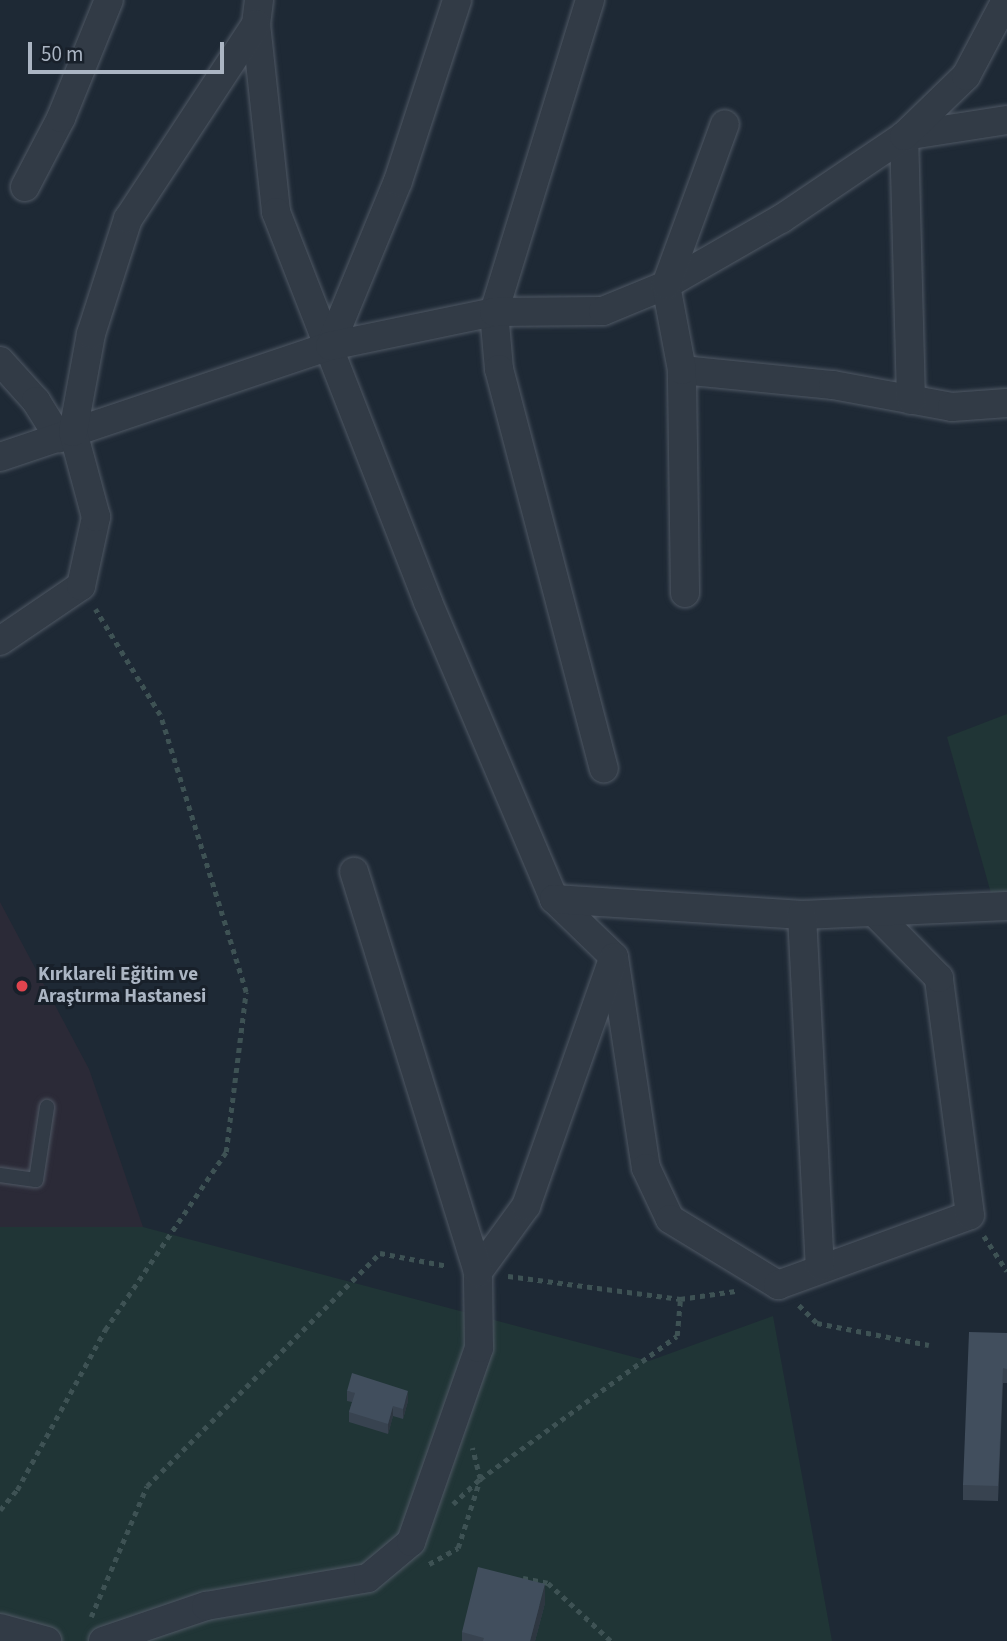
<!DOCTYPE html>
<html>
<head>
<meta charset="utf-8">
<style>
	body { margin:0 }
	#map { position:relative; width:1007px; height:1641px; overflow:hidden; background:#1e2935; font-family:"Source Sans 3",sans-serif }
	div>[style] { position:absolute }
	.medical>* { inset:0; background:#2b2a37 }
	.green>* { inset:0; background:#203536 }
	.path>* { height:4.5px; margin-top:-2.25px; transform-origin:0; background:repeating-linear-gradient(90deg,#3e5254 0 5px,transparent 0 10px) }
	.roads { filter:drop-shadow(0 0 2px #4f5864) drop-shadow(0 0 2px #4f5864) }
	.service>* { height:14px; margin:-7px; padding:0 7px; transform-origin:7px; border-radius:7px; background:#323b46 }
	.minor>* { height:28px; margin:-14px; padding:0 14px; transform-origin:14px; border-radius:14px; background:#323b46 }
	.wall>* { inset:0; background:#384350 }
	.shaded-wall>* { inset:0; background:#2e3741 }
	.building>* { inset:0; background:#414e5d }
	.dots>* { width:19px; height:19px; translate:-50% -50%; box-sizing:border-box; border:4px solid #18202a; border-radius:50% }
	span { translate:-50% -50%; white-space:nowrap; text-align:center; line-height:1.15; -webkit-text-stroke:6px #18202a; paint-order:stroke }
	.poi-label { font-size:19px; color:#abb5c3; font-weight:700 }
	.left { translate:0 -50%; text-align:left }
	.scale { position:absolute; left:28px; top:42px; width:196px; height:32px; box-sizing:border-box; border:4px solid #abb5c3; border-top:0; padding-left:9px; font-size:21px; line-height:24px; white-space:nowrap; color:#abb5c3; -webkit-text-stroke:5px #18202a; paint-order:stroke }
</style>
</head>
<body>
<div id="map">
	<div class="medical">
		<i style="clip-path:polygon(0 902px,89px 1069px,143px 1227px,0 1227px)"></i>
	</div>
	<div class="green">
		<i style="clip-path:polygon(1007px 714px,1007px 911px,996px 911px,947px 737px)"></i>
		<i style="clip-path:polygon(0 1227px,143px 1227px,649px 1361px,773px 1316px,832px 1641px,0 1641px)"></i>
	</div>
	<div class="path">
		<i style="left:984px;top:1236px;width:42px;rotate:56.7deg"></i>
		<i style="left:508px;top:1276px;width:174px;rotate:7.6deg"></i>
		<i style="left:680px;top:1299px;width:56px;rotate:-8.3deg"></i>
		<i style="left:799px;top:1305px;width:25px;rotate:45deg"></i>
		<i style="left:817px;top:1323px;width:114px;rotate:11.1deg"></i>
		<i style="left:453px;top:1504px;width:37px;rotate:-43deg"></i>
		<i style="left:480px;top:1479px;width:243px;rotate:-36deg"></i>
		<i style="left:677px;top:1336px;width:37px;rotate:-85deg"></i>
		<i style="left:0;top:1510px;width:26px;rotate:-50deg"></i>
		<i style="left:17px;top:1490px;width:183px;rotate:-61.2deg"></i>
		<i style="left:105px;top:1330px;width:215px;rotate:-55.8deg"></i>
		<i style="left:226px;top:1152px;width:161px;rotate:-82.9deg"></i>
		<i style="left:246px;top:992px;width:290px;rotate:-107.2deg"></i>
		<i style="left:160px;top:715px;width:124px;rotate:-121.5deg"></i>
		<i style="left:429px;top:1564px;width:33px;rotate:-29deg"></i>
		<i style="left:458px;top:1548px;width:72px;rotate:-72.3deg"></i>
		<i style="left:480px;top:1479px;width:32px;rotate:-104deg"></i>
		<i style="left:523px;top:1578px;width:25px;rotate:11deg"></i>
		<i style="left:548px;top:1583px;width:86px;rotate:42.6deg"></i>
		<i style="left:91px;top:1617px;width:142px;rotate:-66.9deg"></i>
		<i style="left:147px;top:1486px;width:330px;rotate:-45deg"></i>
		<i style="left:380px;top:1253px;width:69px;rotate:10.8deg"></i>
	</div>
	<div class="roads">
		<div class="service">
			<i style="left:0;top:1175px;width:36px;rotate:8deg"></i>
			<i style="left:36px;top:1180px;width:74px;rotate:-81.4deg"></i>
		</div>
		<div class="minor">
			<i style="left:259px;top:0;width:24px;rotate:97deg"></i>
			<i style="left:256px;top:24px;width:189px;rotate:83.9deg"></i>
			<i style="left:276px;top:212px;width:419px;rotate:68.7deg"></i>
			<i style="left:428px;top:602px;width:323px;rotate:67deg"></i>
			<i style="left:554px;top:899px;width:83px;rotate:44deg"></i>
			<i style="left:614px;top:957px;width:213px;rotate:81.4deg"></i>
			<i style="left:646px;top:1168px;width:56px;rotate:64.8deg"></i>
			<i style="left:670px;top:1219px;width:127px;rotate:31.4deg"></i>
			<i style="left:778px;top:1285px;width:204px;rotate:-20deg"></i>
			<i style="left:970px;top:1215px;width:239px;rotate:-97.5deg"></i>
			<i style="left:939px;top:978px;width:93px;rotate:-134.6deg"></i>
			<i style="left:590px;top:0;width:326px;rotate:107.1deg"></i>
			<i style="left:494px;top:312px;width:57px;rotate:85deg"></i>
			<i style="left:499px;top:369px;width:413px;rotate:75.3deg"></i>
			<i style="left:25px;top:187px;width:78px;rotate:-62.4deg"></i>
			<i style="left:61px;top:118px;width:127px;rotate:-67.9deg"></i>
			<i style="left:330px;top:346px;width:178px;rotate:-67.6deg"></i>
			<i style="left:398px;top:181px;width:190px;rotate:-71.9deg"></i>
			<i style="left:0;top:361px;width:54px;rotate:48deg"></i>
			<i style="left:36px;top:401px;width:44px;rotate:58.1deg"></i>
			<i style="left:682px;top:370px;width:152px;rotate:5.7deg"></i>
			<i style="left:833px;top:385px;width:121px;rotate:10.5deg"></i>
			<i style="left:952px;top:407px;width:55px;rotate:-4.2deg"></i>
			<i style="left:911px;top:400px;width:264px;rotate:-91.5deg"></i>
			<i style="left:904px;top:136px;width:104px;rotate:-8.8deg"></i>
			<i style="left:0;top:457px;width:348px;rotate:-18.6deg"></i>
			<i style="left:330px;top:346px;width:167px;rotate:-11.7deg"></i>
			<i style="left:494px;top:312px;width:109px;rotate:-0.5deg"></i>
			<i style="left:603px;top:311px;width:68px;rotate:-22.4deg"></i>
			<i style="left:666px;top:285px;width:133px;rotate:-29.9deg"></i>
			<i style="left:781px;top:219px;width:148px;rotate:-34deg"></i>
			<i style="left:904px;top:136px;width:86px;rotate:-44.1deg"></i>
			<i style="left:966px;top:76px;width:86px;rotate:-62.2deg"></i>
			<i style="left:685px;top:593px;width:223px;rotate:-90.8deg"></i>
			<i style="left:682px;top:370px;width:86px;rotate:-100.7deg"></i>
			<i style="left:666px;top:285px;width:171px;rotate:-69.9deg"></i>
			<i style="left:0;top:641px;width:98px;rotate:-34.2deg"></i>
			<i style="left:81px;top:586px;width:71px;rotate:-77.7deg"></i>
			<i style="left:96px;top:517px;width:88px;rotate:-105.1deg"></i>
			<i style="left:73px;top:432px;width:100px;rotate:-79.6deg"></i>
			<i style="left:91px;top:334px;width:121px;rotate:-72.2deg"></i>
			<i style="left:128px;top:219px;width:233px;rotate:-56.7deg"></i>
			<i style="left:554px;top:899px;width:249px;rotate:3.7deg"></i>
			<i style="left:802px;top:915px;width:205px;rotate:-2.5deg"></i>
			<i style="left:802px;top:915px;width:351px;rotate:87.1deg"></i>
			<i style="left:478px;top:1272px;width:82px;rotate:-54deg"></i>
			<i style="left:526px;top:1206px;width:259px;rotate:-70.6deg"></i>
			<i style="left:0;top:1628px;width:49px;rotate:15.5deg"></i>
			<i style="left:103px;top:1641px;width:109px;rotate:-18.8deg"></i>
			<i style="left:206px;top:1606px;width:164px;rotate:-9.8deg"></i>
			<i style="left:368px;top:1578px;width:56px;rotate:-39.9deg"></i>
			<i style="left:411px;top:1542px;width:206px;rotate:-70.7deg"></i>
			<i style="left:479px;top:1348px;width:76px;rotate:-90.8deg"></i>
			<i style="left:478px;top:1272px;width:419px;rotate:-107.2deg"></i>
		</div>
	</div>
	<div class="wall">
		<i style="clip-path:polygon(1007px 1333px,1007px 1383px,1003px 1383px,998px 1501px,963px 1500px,963px 1485px)"></i>
		<i style="clip-path:polygon(347px 1391px,408px 1401px,403px 1419px,393px 1416px,388px 1434px,349px 1422px,349px 1412px,352px 1402px,347px 1401px)"></i>
		<i style="clip-path:polygon(545px 1603px,535px 1641px,462px 1641px,462px 1632px)"></i>
	</div>
	<div class="shaded-wall">
		<i style="clip-path:polygon(408px 1391px,408px 1401px,403px 1419px,403px 1409px)"></i>
		<i style="clip-path:polygon(393px 1406px,393px 1416px,388px 1434px,388px 1424px)"></i>
		<i style="clip-path:polygon(545px 1584px,545px 1603px,535px 1641px,530px 1641px)"></i>
	</div>
	<div class="building">
		<i style="clip-path:polygon(969px 1332px,1007px 1333px,1007px 1369px,1003px 1368px,998px 1486px,963px 1485px)"></i>
		<i style="clip-path:polygon(352px 1373px,408px 1391px,403px 1409px,393px 1406px,388px 1424px,349px 1412px,355px 1393px,347px 1391px)"></i>
		<i style="clip-path:polygon(478px 1567px,545px 1584px,530px 1641px,483px 1641px,484px 1638px,462px 1632px)"></i>
	</div>
	<div class="dots">
		<i style="left:22px;top:986px;background:#e0444e"></i>
	</div>
	<div class="poi-label">
		<span class="left" style="left:38px;top:986px">Kırklareli Eğitim ve<br>Araştırma Hastanesi</span>
	</div>
	<div class="scale">50 m</div>
</div>
</body>
</html>
